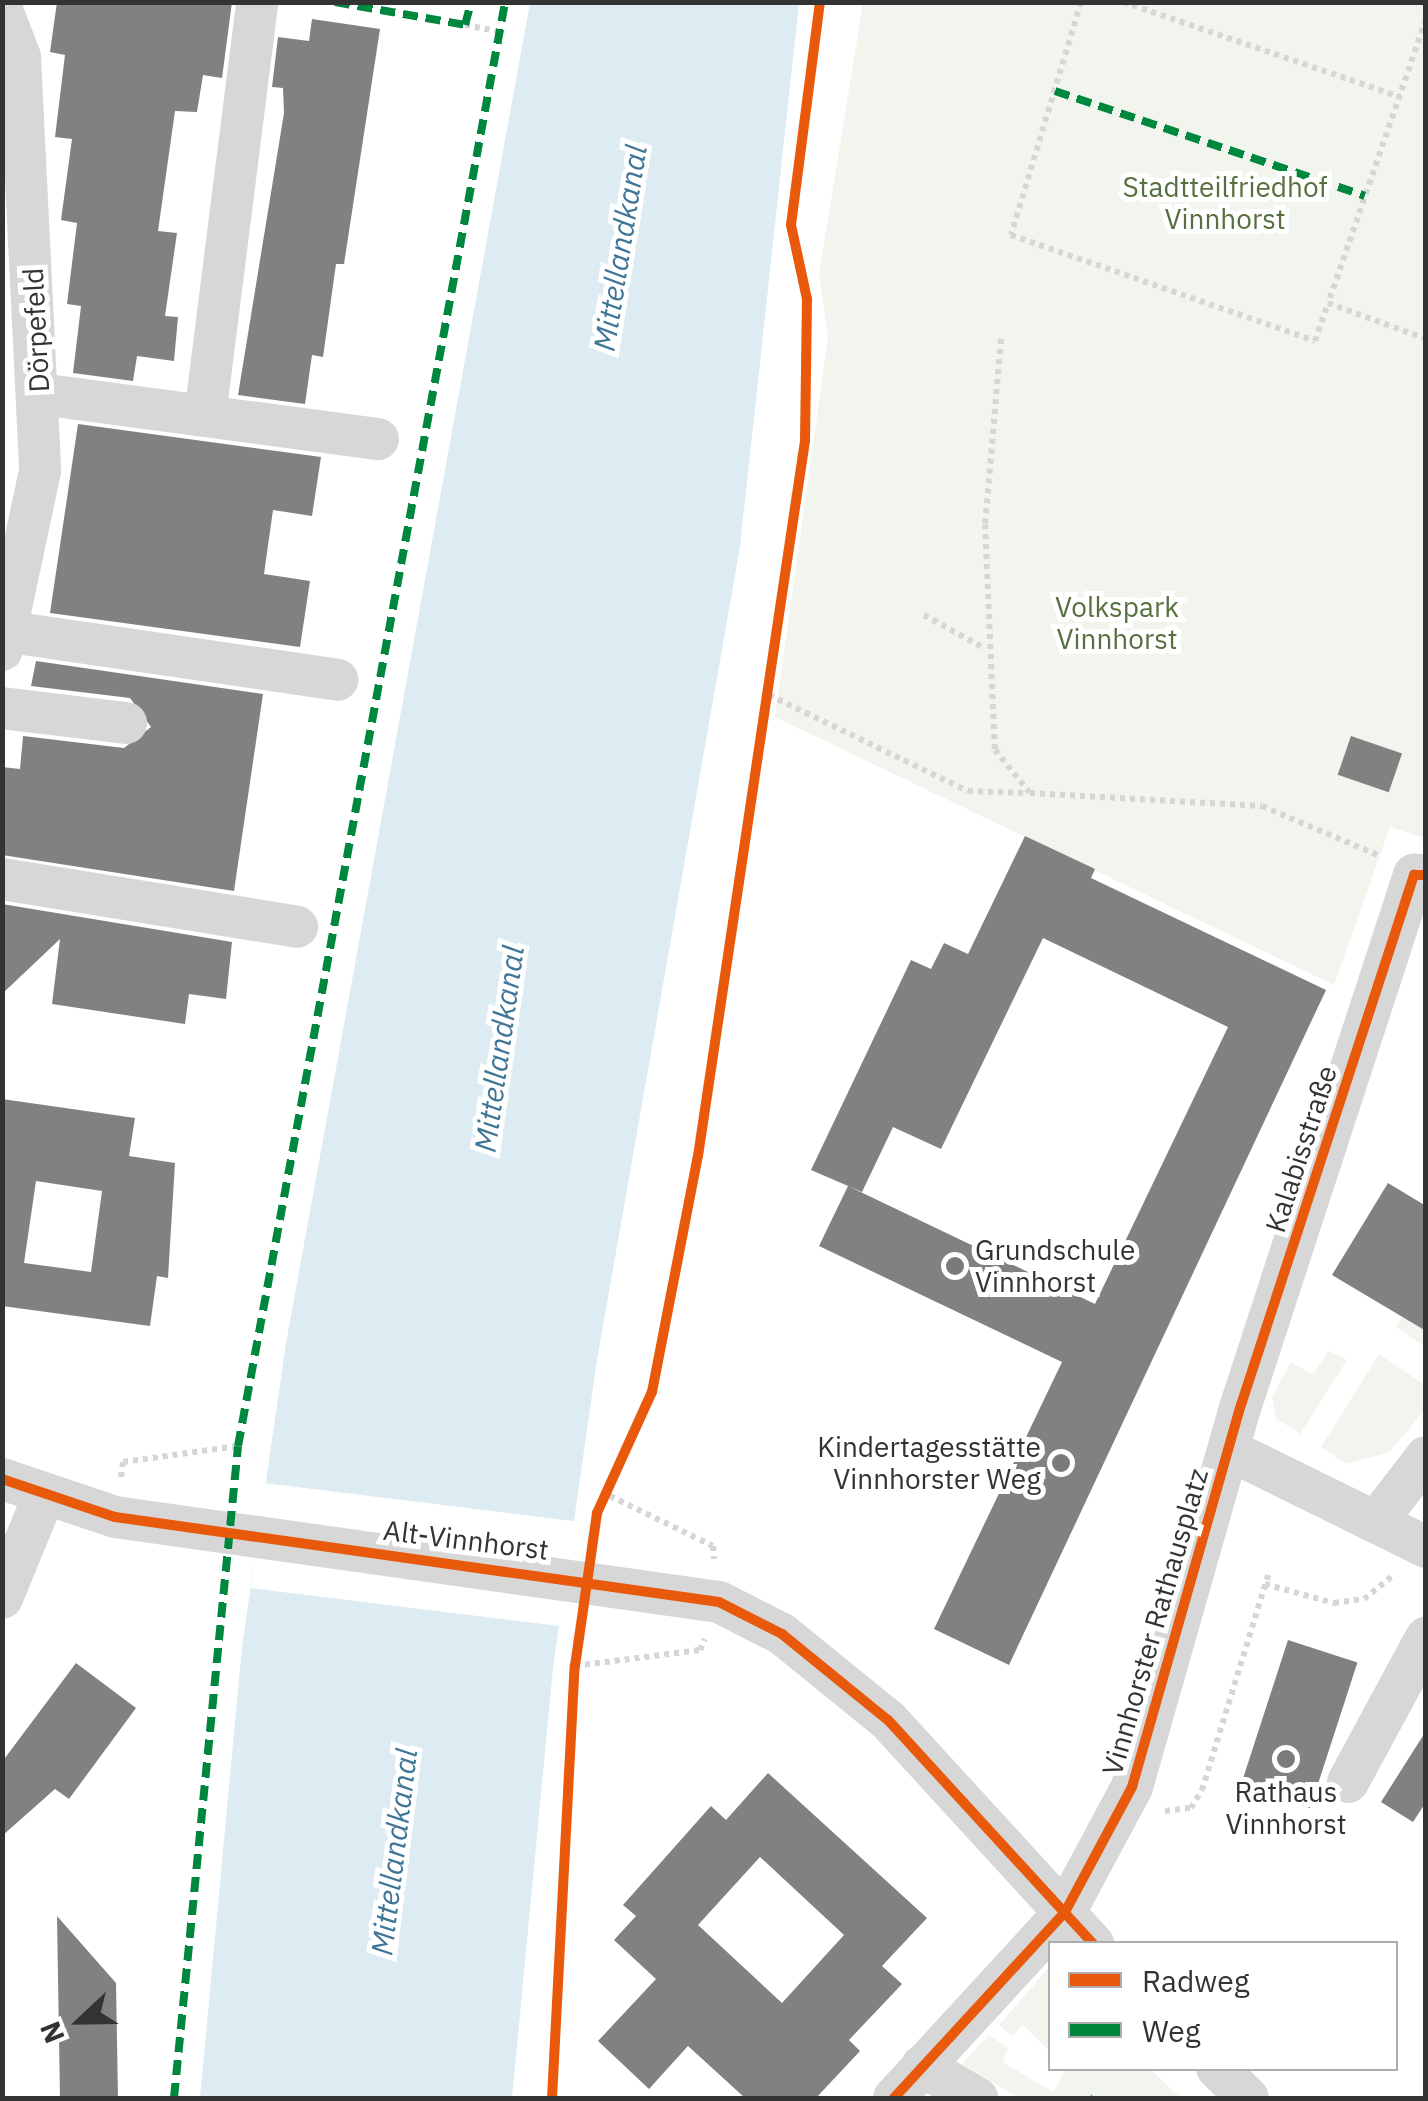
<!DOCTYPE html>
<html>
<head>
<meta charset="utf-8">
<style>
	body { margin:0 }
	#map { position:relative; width:1428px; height:2101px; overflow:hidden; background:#fff; font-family:"IBM Plex Sans",sans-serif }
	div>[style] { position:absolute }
	.green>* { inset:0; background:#f1f5ed }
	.water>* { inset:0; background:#ddebf3 }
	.pier>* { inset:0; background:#fff; transform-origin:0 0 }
	.building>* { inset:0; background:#818181; transform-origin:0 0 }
	.path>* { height:6px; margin-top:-3px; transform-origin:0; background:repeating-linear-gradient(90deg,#d6d6d6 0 5px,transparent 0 10px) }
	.minor>* { height:42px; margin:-21px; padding:0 21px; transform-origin:21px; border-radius:21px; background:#d7d7d7 }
	.quiet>* { height:8px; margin-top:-4px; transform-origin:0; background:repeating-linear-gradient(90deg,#00873e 0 15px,transparent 0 23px) }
	.cycleway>* { height:10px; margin:-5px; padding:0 5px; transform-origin:5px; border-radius:5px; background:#e8590c }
	.dots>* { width:28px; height:28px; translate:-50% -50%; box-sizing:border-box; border:5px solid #fff; border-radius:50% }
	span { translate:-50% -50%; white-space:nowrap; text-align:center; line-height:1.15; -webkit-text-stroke:10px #fff; paint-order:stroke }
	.park-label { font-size:28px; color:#56703f }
	.street-label { font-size:28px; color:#333 }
	.poi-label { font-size:28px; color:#333 }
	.left { translate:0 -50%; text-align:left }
	.right { translate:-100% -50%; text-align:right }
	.water-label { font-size:30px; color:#3f7597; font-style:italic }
	.frame { position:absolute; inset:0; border:5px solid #333; pointer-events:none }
	.legend { position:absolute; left:1048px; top:1941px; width:350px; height:130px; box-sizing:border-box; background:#fff; border:2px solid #adadad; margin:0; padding:12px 18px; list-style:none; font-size:30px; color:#333 }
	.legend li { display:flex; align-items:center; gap:20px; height:50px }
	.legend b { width:50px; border:2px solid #adadad }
	.north { position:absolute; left:30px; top:1971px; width:100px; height:100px; -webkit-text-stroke:8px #fff; paint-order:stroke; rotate:248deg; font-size:28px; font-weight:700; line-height:40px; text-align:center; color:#333 }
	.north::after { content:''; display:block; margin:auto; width:35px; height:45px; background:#333; clip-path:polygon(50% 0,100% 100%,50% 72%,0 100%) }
</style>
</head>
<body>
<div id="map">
	<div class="green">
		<i style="clip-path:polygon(863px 3px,1425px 3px,1425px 838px,1390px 827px,1334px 985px,775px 717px,828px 337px,819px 274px)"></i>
		<i style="clip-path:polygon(1402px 1317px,1425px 1331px,1425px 1347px,1396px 1327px)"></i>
		<i style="clip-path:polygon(1328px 1351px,1347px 1360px,1300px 1434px,1276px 1418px,1272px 1397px,1291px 1362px,1313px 1375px)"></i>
		<i style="clip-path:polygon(1379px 1354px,1425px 1385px,1425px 1409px,1390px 1452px,1346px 1464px,1321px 1447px)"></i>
		<i style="clip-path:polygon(1048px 1969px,1050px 1971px,1050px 2052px,1022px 2024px,1013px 2037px,999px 2025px)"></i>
		<i style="clip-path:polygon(989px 2035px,1008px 2048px,1003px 2062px,1053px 2092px,1066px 2069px,1150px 2069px,1181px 2098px,1019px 2098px,962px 2064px)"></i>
	</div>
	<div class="water">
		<i style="clip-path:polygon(530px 3px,799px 3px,740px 547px,597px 1360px,553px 1668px,512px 2098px,200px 2098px,242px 1647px,286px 1343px)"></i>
	</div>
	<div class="pier">
		<i style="left:264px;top:1483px;width:317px;height:106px;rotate:7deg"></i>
	</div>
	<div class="building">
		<i style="clip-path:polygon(57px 2px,232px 2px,222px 78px,203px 75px,197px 112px,175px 111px,158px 231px,177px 233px,165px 316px,178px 317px,174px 361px,137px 356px,133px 381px,73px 373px,81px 306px,67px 304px,77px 223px,61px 220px,72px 139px,55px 137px,65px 55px,50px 52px)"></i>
		<i style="clip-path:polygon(312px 19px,380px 29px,344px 264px,336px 264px,323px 357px,312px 355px,305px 404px,238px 395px,284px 113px,283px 88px,272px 87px,278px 37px,309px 41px)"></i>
		<i style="clip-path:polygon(78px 424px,321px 457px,312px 516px,273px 510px,264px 574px,310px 581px,300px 647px,50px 613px)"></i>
		<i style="clip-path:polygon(36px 661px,263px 694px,234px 891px,2px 855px,2px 767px,20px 769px,23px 736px,124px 748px,151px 727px,130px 698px,31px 686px)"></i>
		<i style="left:1351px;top:736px;width:54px;height:41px;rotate:19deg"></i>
		<i style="clip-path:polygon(1025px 836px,1095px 869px,1091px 878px,1326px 990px,1009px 1665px,934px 1629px,1062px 1362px,819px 1246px,848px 1186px,1095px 1304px,1228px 1027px,1043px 938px,941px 1149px,893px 1127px,862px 1192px,811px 1170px,911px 960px,931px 969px,944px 943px,968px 954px)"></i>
		<i style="clip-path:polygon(2px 904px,232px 942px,226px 999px,189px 994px,185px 1024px,52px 1004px,60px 939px,2px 994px)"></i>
		<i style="clip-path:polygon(evenodd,2px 1099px,135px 1118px,129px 1156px,175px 1163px,168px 1278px,157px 1276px,150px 1326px,2px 1306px,2px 1099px,36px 1181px,102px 1191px,91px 1272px,24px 1263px,36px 1181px)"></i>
		<i style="clip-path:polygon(1388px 1183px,1426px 1206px,1426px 1331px,1332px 1275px)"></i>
		<i style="left:1288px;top:1640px;width:73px;height:153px;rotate:18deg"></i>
		<i style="clip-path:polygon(76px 1663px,136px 1708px,69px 1799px,55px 1789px,2px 1836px,2px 1762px)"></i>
		<i style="clip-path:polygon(1426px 1731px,1426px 1802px,1413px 1822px,1381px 1802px)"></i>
		<i style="clip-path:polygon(evenodd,768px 1773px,927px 1918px,882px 1966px,902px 1984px,849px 2040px,860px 2051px,816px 2098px,745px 2098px,688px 2046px,649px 2089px,598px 2041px,656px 1979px,614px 1940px,636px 1916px,623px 1905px,711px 1806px,726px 1820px,768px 1773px,760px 1857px,844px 1935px,782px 2003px,698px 1925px,760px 1857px)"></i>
		<i style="clip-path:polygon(57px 1916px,116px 1983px,118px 2098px,60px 2098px)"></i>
	</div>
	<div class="path">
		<i style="left:1081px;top:2px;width:243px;rotate:106.7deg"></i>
		<i style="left:1011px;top:235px;width:322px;rotate:19.2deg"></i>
		<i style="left:1315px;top:341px;width:40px;rotate:-71.1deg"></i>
		<i style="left:1123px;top:2px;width:293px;rotate:18.9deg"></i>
		<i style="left:1426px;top:19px;width:300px;rotate:109deg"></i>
		<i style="left:1328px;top:303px;width:104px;rotate:20.2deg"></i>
		<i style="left:465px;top:25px;width:37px;rotate:11deg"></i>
		<i style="left:1001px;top:339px;width:186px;rotate:94.9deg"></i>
		<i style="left:985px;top:524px;width:226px;rotate:87.5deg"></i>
		<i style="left:995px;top:750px;width:55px;rotate:50.9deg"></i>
		<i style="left:1030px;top:793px;width:232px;rotate:3.2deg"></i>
		<i style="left:1262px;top:806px;width:128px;rotate:23deg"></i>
		<i style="left:924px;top:615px;width:68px;rotate:28.8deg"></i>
		<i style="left:769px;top:695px;width:221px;rotate:25.8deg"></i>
		<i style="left:968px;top:791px;width:60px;rotate:1.9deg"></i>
		<i style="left:121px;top:1477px;width:15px;rotate:-82deg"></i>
		<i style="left:123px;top:1462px;width:116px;rotate:-7.9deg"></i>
		<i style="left:610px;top:1496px;width:114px;rotate:25.9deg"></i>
		<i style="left:713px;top:1546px;width:13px;rotate:86deg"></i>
		<i style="left:1265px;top:1584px;width:72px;rotate:15.4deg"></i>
		<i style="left:1334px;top:1603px;width:30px;rotate:-8deg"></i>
		<i style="left:1364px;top:1599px;width:36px;rotate:-39deg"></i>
		<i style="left:575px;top:1666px;width:126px;rotate:-7.3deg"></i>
		<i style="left:700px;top:1650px;width:12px;rotate:-66deg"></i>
		<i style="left:1165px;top:1811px;width:26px;rotate:-7deg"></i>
		<i style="left:1191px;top:1808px;width:21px;rotate:-59deg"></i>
		<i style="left:1202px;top:1790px;width:228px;rotate:-72.9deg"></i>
	</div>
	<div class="minor">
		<i style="left:2px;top:10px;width:50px;rotate:69deg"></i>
		<i style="left:20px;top:57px;width:414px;rotate:87.2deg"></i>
		<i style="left:40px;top:471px;width:183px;rotate:102deg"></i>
		<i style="left:40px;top:394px;width:341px;rotate:7.6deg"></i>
		<i style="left:205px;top:416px;width:417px;rotate:-82.8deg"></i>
		<i style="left:10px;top:632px;width:331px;rotate:8.3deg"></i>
		<i style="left:2px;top:708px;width:125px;rotate:6.9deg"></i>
		<i style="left:2px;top:879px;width:299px;rotate:9.2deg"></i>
		<i style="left:1229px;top:1450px;width:220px;rotate:26.2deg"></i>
		<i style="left:2px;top:1479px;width:119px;rotate:18.6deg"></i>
		<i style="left:115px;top:1517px;width:610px;rotate:8.01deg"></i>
		<i style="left:719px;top:1602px;width:71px;rotate:26.9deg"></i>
		<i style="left:782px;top:1634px;width:136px;rotate:39.1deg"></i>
		<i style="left:888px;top:1720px;width:304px;rotate:47.5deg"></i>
		<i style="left:1379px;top:1518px;width:77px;rotate:-52.4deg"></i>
		<i style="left:2px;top:1598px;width:108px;rotate:-67.7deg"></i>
		<i style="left:1348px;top:1782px;width:164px;rotate:-61.6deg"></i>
		<i style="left:922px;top:2066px;width:64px;rotate:30.2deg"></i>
		<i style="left:1217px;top:2068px;width:43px;rotate:44.1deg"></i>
		<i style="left:894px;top:2098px;width:253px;rotate:-47.4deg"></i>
		<i style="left:1065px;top:1912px;width:142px;rotate:-61.8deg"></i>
		<i style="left:1132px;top:1787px;width:397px;rotate:-74.1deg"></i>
		<i style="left:1241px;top:1405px;width:558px;rotate:-71.92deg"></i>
		<i style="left:1414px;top:875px;width:12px"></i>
	</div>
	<div class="quiet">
		<i style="left:335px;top:2px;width:132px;rotate:10deg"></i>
		<i style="left:465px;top:25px;width:24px;rotate:-75deg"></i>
		<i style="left:1055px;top:91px;width:327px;rotate:18.7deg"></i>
		<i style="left:174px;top:2098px;width:655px;rotate:-84.39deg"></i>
		<i style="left:238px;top:1446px;width:1468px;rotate:-79.52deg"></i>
		<i style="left:1093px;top:2098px;width:1px;rotate:-45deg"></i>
	</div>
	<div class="cycleway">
		<i style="left:2px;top:1479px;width:119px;rotate:18.6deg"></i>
		<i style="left:115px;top:1517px;width:610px;rotate:8.01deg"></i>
		<i style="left:719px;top:1602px;width:71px;rotate:26.9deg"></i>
		<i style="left:782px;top:1634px;width:136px;rotate:39.1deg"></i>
		<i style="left:888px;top:1720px;width:304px;rotate:47.5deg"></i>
		<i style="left:552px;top:2098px;width:433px;rotate:-87deg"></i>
		<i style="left:575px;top:1666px;width:155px;rotate:-81.8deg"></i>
		<i style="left:597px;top:1513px;width:133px;rotate:-65.6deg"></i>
		<i style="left:652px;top:1392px;width:240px;rotate:-79deg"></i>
		<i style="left:698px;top:1156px;width:723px;rotate:-81.49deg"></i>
		<i style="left:805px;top:441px;width:142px;rotate:-89.2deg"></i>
		<i style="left:807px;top:299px;width:76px;rotate:-102.2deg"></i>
		<i style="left:791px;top:225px;width:225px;rotate:-82.6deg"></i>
		<i style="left:894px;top:2098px;width:253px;rotate:-47.4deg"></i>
		<i style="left:1065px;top:1912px;width:142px;rotate:-61.8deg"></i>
		<i style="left:1132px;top:1787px;width:397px;rotate:-74.1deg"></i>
		<i style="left:1241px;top:1405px;width:558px;rotate:-71.92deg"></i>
		<i style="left:1414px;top:875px;width:12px"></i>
	</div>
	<div class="dots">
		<i style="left:955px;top:1266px;background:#7a7a7a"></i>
		<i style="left:1061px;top:1463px;background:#7a7a7a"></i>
		<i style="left:1286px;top:1759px;background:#7a7a7a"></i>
	</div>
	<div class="park-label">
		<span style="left:1225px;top:203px">Stadtteilfriedhof<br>Vinnhorst</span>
		<span style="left:1117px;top:623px">Volkspark<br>Vinnhorst</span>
	</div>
	<div class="street-label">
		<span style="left:36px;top:330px;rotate:-93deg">Dörpefeld</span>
		<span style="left:1301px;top:1149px;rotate:-72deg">Kalabisstraße</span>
		<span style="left:466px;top:1540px;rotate:7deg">Alt-Vinnhorst</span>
		<span style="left:1155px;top:1622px;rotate:-74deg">Vinnhorster Rathausplatz</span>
	</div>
	<div class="poi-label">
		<span class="left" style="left:975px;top:1266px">Grundschule<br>Vinnhorst</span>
		<span class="right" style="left:1041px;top:1463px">Kindertagesstätte<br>Vinnhorster Weg</span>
		<span style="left:1286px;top:1808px">Rathaus<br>Vinnhorst</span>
	</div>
	<div class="water-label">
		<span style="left:620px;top:248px;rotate:-81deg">Mittellandkanal</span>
		<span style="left:499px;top:1049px;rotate:-82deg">Mittellandkanal</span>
		<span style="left:394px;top:1852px;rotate:-83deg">Mittellandkanal</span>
	</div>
	<div class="frame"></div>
	<ul class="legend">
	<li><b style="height:12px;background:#e8590c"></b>Radweg</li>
	<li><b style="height:12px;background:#00873e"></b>Weg</li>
	</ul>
	<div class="north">N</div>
</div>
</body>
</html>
